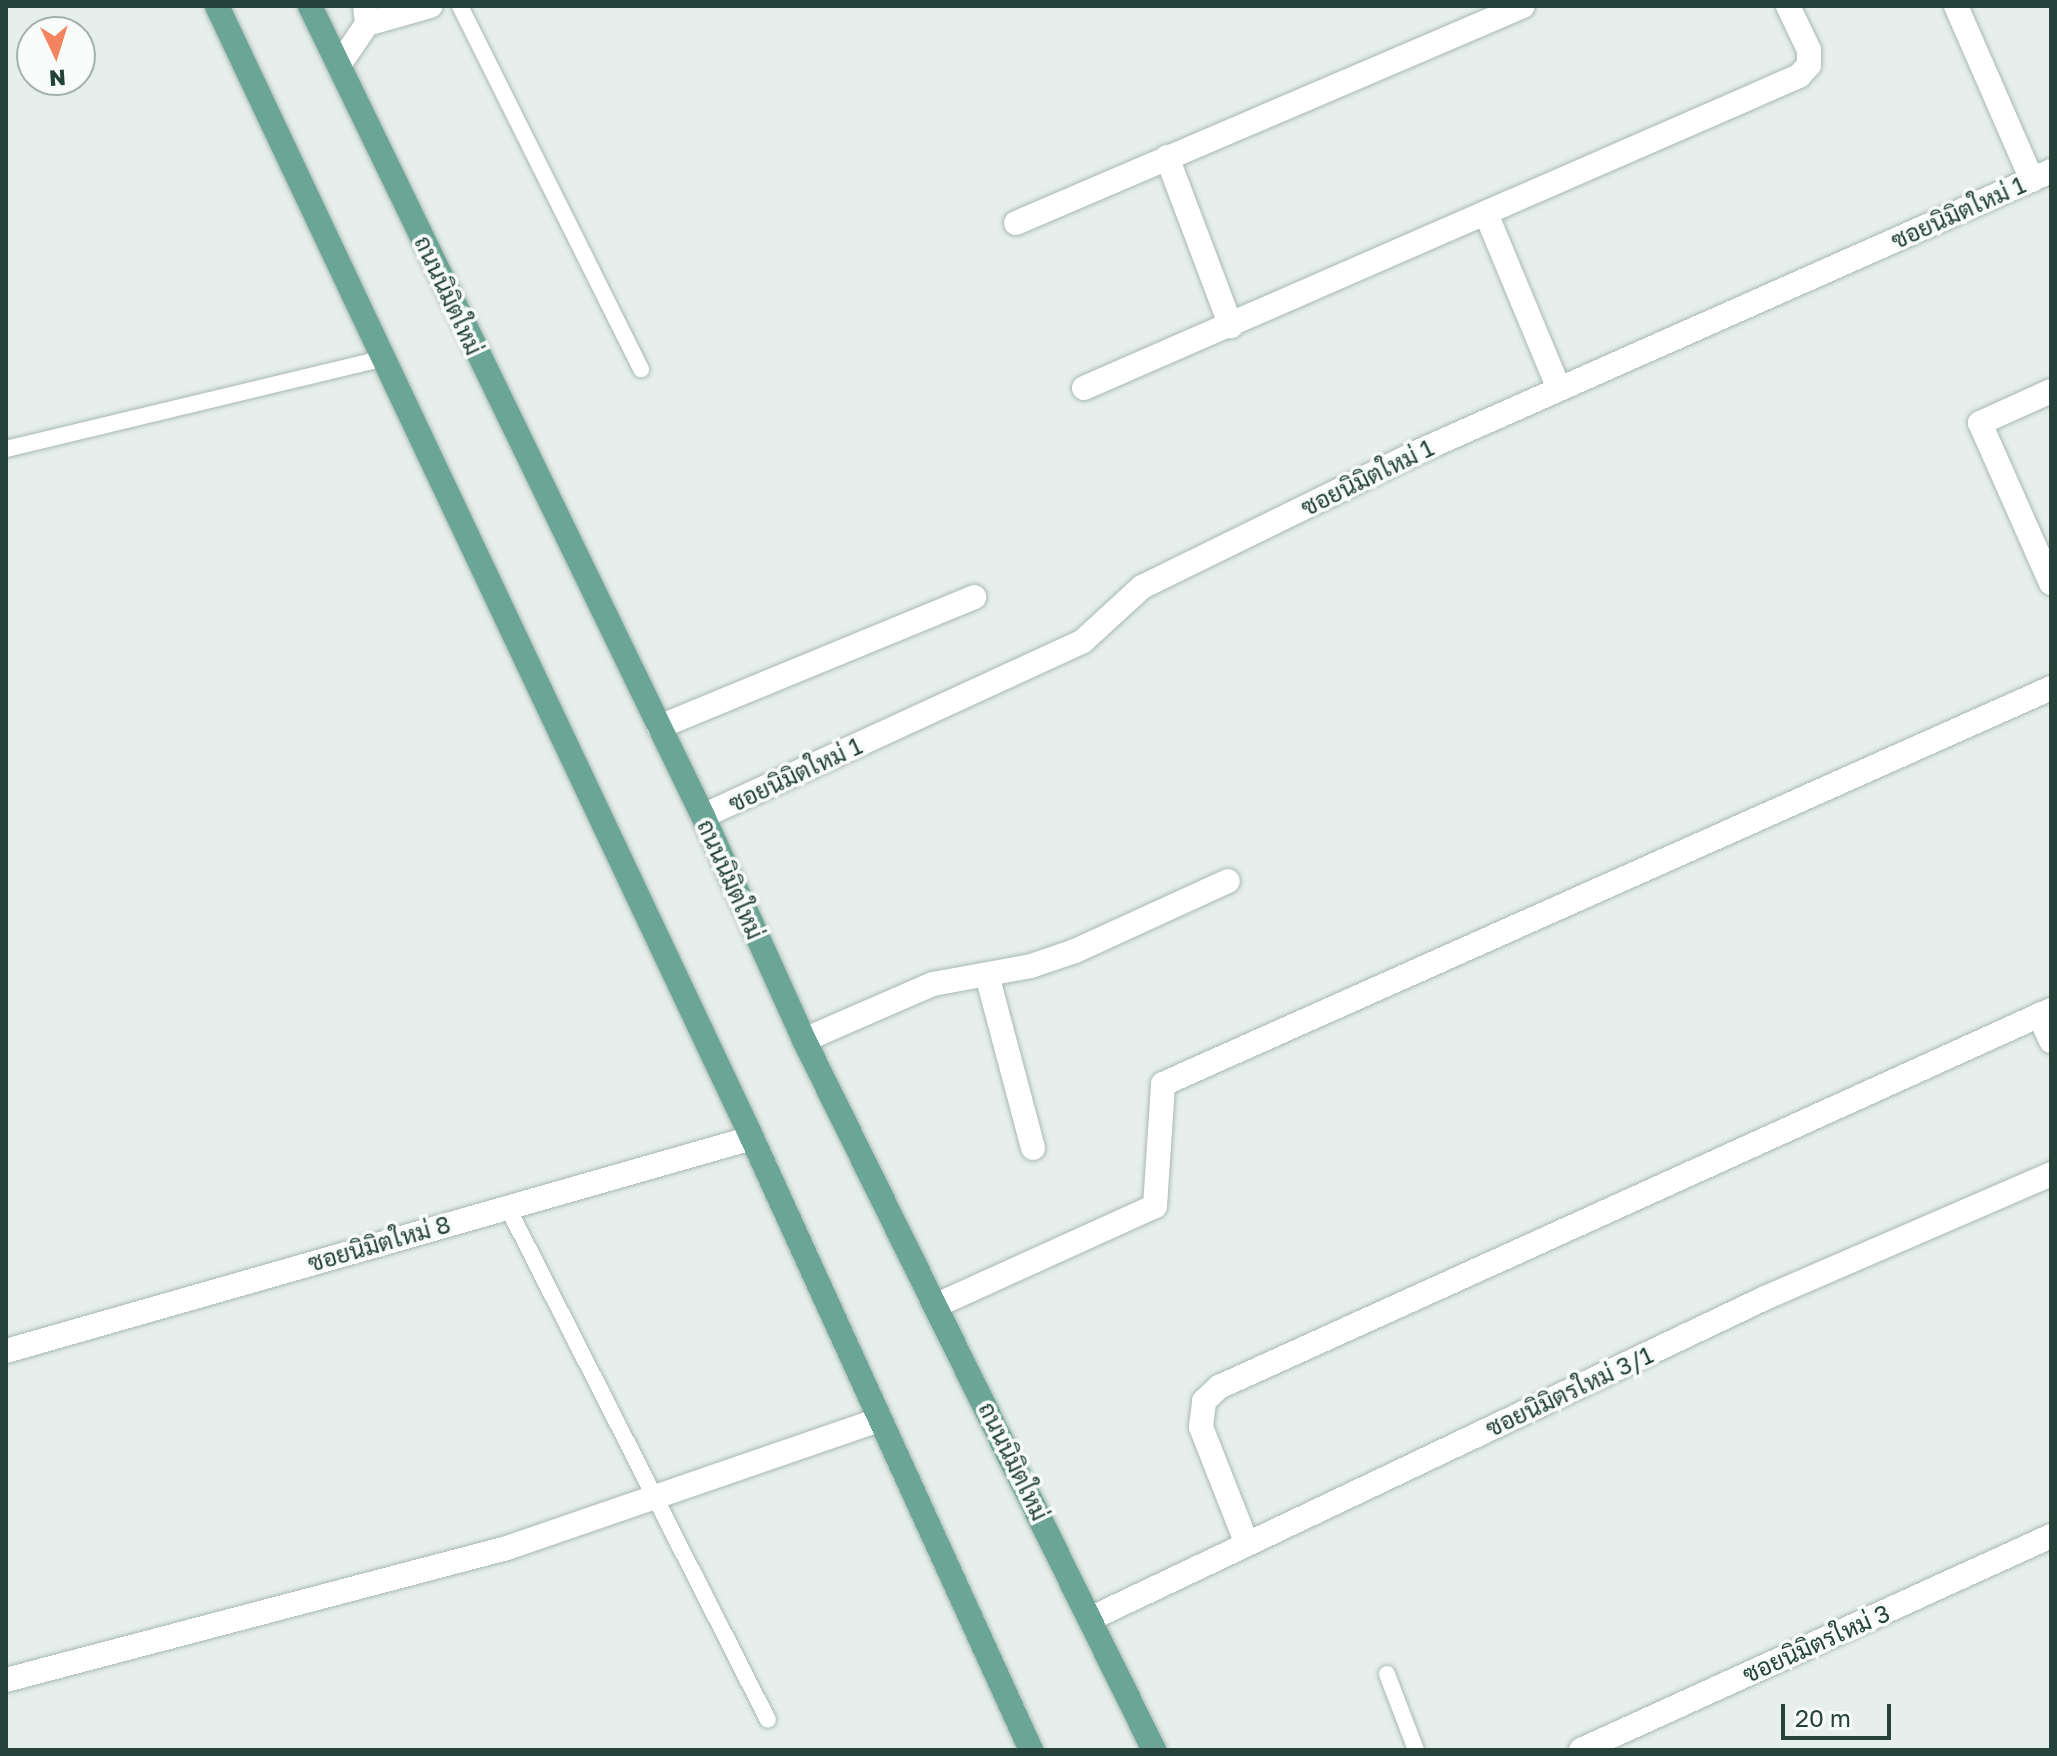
<!DOCTYPE html>
<html>
<head>
<meta charset="utf-8">
<style>
	body { margin:0 }
	#map { position:relative; width:2057px; height:1756px; overflow:hidden; background:#e6efeb; font-family:"Golos Text",Sarabun,sans-serif }
	div>[style] { position:absolute }
	.roads { filter:drop-shadow(0 0 2px #a8b8b2) drop-shadow(0 0 2px #a8b8b2) }
	.lane>* { height:16px; margin:-8px; padding:0 8px; transform-origin:8px; border-radius:8px; background:#fff }
	.street>* { height:24px; margin:-12px; padding:0 12px; transform-origin:12px; border-radius:12px; background:#fff }
	.primary>* { height:24px; margin:-12px; padding:0 12px; transform-origin:12px; border-radius:12px; background:#6aa596 }
	span { translate:-50% -50%; white-space:nowrap; text-align:center; line-height:1.15; -webkit-text-stroke:7px #f7fbf9; paint-order:stroke }
	.street-label { font-size:24px; color:#24423a }
	.frame { position:absolute; inset:0; border:8px solid #24423a; pointer-events:none }
	.north { position:absolute; left:16px; top:16px; width:80px; height:80px; box-sizing:border-box; background:#f7fbf9; border:2px solid #a3b1ad; border-radius:50%; rotate:176deg; font-size:22px; font-weight:700; line-height:32px; text-align:center; color:#24423a }
	.north::after { content:''; display:block; margin:auto; width:28px; height:36px; background:#f4845f; clip-path:polygon(50% 0,100% 100%,50% 72%,0 100%) }
	.scale { position:absolute; left:1781px; top:1704px; width:110px; height:36px; box-sizing:border-box; border:4px solid #24423a; border-top:0; padding-left:10px; font-size:24px; line-height:28px; white-space:nowrap; color:#24423a; -webkit-text-stroke:6px #f7fbf9; paint-order:stroke }
</style>
</head>
<body>
<div id="map">
	<div class="roads">
		<div class="lane">
			<i style="left:460px;top:6px;width:406px;rotate:63.5deg"></i>
			<i style="left:6px;top:449px;width:385px;rotate:-13.5deg"></i>
			<i style="left:507px;top:1206px;width:576px;rotate:63.08deg"></i>
			<i style="left:1387px;top:1674px;width:81px;rotate:69.1deg"></i>
		</div>
		<div class="street">
			<i style="left:1956px;top:6px;width:190px;rotate:66.4deg"></i>
			<i style="left:367px;top:24px;width:66px;rotate:-15.9deg"></i>
			<i style="left:339px;top:65px;width:50px;rotate:-55.7deg"></i>
			<i style="left:367px;top:24px;width:18px;rotate:-96deg"></i>
			<i style="left:1167px;top:157px;width:181px;rotate:69.3deg"></i>
			<i style="left:1487px;top:216px;width:187px;rotate:67.4deg"></i>
			<i style="left:1016px;top:223px;width:551px;rotate:-23.17deg"></i>
			<i style="left:1084px;top:388px;width:780px;rotate:-23.57deg"></i>
			<i style="left:1799px;top:76px;width:15px;rotate:-48deg"></i>
			<i style="left:1809px;top:65px;width:15px;rotate:-90deg"></i>
			<i style="left:1809px;top:50px;width:49px;rotate:-115.5deg"></i>
			<i style="left:2051px;top:391px;width:78px;rotate:155.7deg"></i>
			<i style="left:1980px;top:423px;width:175px;rotate:66.1deg"></i>
			<i style="left:659px;top:727px;width:341px;rotate:-22.4deg"></i>
			<i style="left:703px;top:816px;width:418px;rotate:-24.7deg"></i>
			<i style="left:1083px;top:641px;width:80px;rotate:-42.5deg"></i>
			<i style="left:1142px;top:587px;width:300px;rotate:-26.1deg"></i>
			<i style="left:1411px;top:455px;width:700px;rotate:-23.93deg"></i>
			<i style="left:987px;top:975px;width:179px;rotate:75.1deg"></i>
			<i style="left:2039px;top:1015px;width:29px;rotate:65deg"></i>
			<i style="left:804px;top:1040px;width:141px;rotate:-23.5deg"></i>
			<i style="left:933px;top:984px;width:100px;rotate:-10.4deg"></i>
			<i style="left:1031px;top:966px;width:46px;rotate:-18.8deg"></i>
			<i style="left:1075px;top:951px;width:168px;rotate:-24.6deg"></i>
			<i style="left:937px;top:1305px;width:239px;rotate:-24.4deg"></i>
			<i style="left:1155px;top:1206px;width:122px;rotate:-86.2deg"></i>
			<i style="left:1163px;top:1084px;width:972px;rotate:-24.03deg"></i>
			<i style="left:6px;top:1351px;width:776px;rotate:-15.94deg"></i>
			<i style="left:1247px;top:1544px;width:126px;rotate:-111.5deg"></i>
			<i style="left:1201px;top:1427px;width:26px;rotate:-83deg"></i>
			<i style="left:1204px;top:1401px;width:21px;rotate:-43deg"></i>
			<i style="left:1219px;top:1387px;width:913px;rotate:-24.38deg"></i>
			<i style="left:1092px;top:1618px;width:745px;rotate:-25.43deg"></i>
			<i style="left:1765px;top:1298px;width:312px;rotate:-23.4deg"></i>
			<i style="left:6px;top:1680px;width:518px;rotate:-14.76deg"></i>
			<i style="left:507px;top:1548px;width:393px;rotate:-19deg"></i>
			<i style="left:1581px;top:1750px;width:516px;rotate:-24.48deg"></i>
		</div>
		<div class="primary">
			<i style="left:217px;top:6px;width:1252px;rotate:64.7deg"></i>
			<i style="left:752px;top:1138px;width:673px;rotate:65.49deg"></i>
			<i style="left:310px;top:6px;width:900px;rotate:64.12deg"></i>
			<i style="left:703px;top:816px;width:246px;rotate:65.7deg"></i>
			<i style="left:804px;top:1040px;width:792px;rotate:63.76deg"></i>
		</div>
	</div>
	<div class="street-label">
		<span style="left:1958px;top:212px;rotate:-24deg">ซอยนิมิตใหม่ 1</span>
		<span style="left:449px;top:295px;rotate:65deg">ถนนนิมิตใหม่</span>
		<span style="left:1367px;top:477px;rotate:-26deg">ซอยนิมิตใหม่ 1</span>
		<span style="left:795px;top:774px;rotate:-25deg">ซอยนิมิตใหม่ 1</span>
		<span style="left:731px;top:879px;rotate:66deg">ถนนนิมิตใหม่</span>
		<span style="left:379px;top:1243px;rotate:-16deg">ซอยนิมิตใหม่ 8</span>
		<span style="left:1569px;top:1391px;rotate:-25deg">ซอยนิมิตรใหม่ 3/1</span>
		<span style="left:1014px;top:1461px;rotate:64deg">ถนนนิมิตใหม่</span>
		<span style="left:1816px;top:1643px;rotate:-24deg">ซอยนิมิตรใหม่ 3</span>
	</div>
	<div class="frame"></div>
	<div class="north">N</div>
	<div class="scale">20 m</div>
</div>
</body>
</html>
